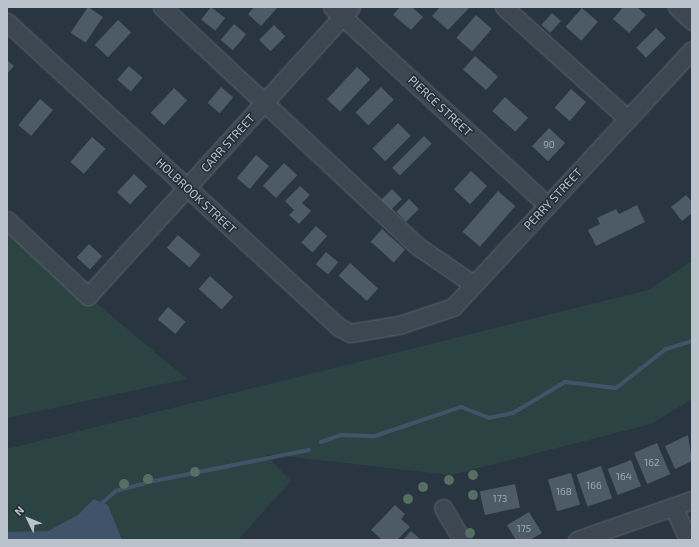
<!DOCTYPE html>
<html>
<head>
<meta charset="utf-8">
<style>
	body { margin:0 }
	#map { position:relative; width:699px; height:547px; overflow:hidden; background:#293541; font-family:"Exo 2",sans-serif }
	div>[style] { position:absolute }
	.green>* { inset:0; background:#2c4343 }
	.water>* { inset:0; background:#405469 }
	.stream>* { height:4px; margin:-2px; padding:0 2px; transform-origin:2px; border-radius:2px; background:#405469 }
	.building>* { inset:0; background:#4d5b66; transform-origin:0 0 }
	.roads { filter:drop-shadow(0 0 1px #5b656e) drop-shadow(0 0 1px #5b656e) }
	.minor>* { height:17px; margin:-8.5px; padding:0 8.5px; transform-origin:8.5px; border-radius:8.5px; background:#3d4751 }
	.trees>* { width:10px; height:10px; margin:-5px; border-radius:50%; background:#556f63 }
	span { translate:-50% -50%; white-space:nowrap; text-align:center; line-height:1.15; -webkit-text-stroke:3px #212c36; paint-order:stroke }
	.number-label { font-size:10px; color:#9fa8b2 }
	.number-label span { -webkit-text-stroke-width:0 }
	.street-label { font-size:12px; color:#bac2cb }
	.frame { position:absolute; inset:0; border:8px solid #bac2cb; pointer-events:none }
	.north { position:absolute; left:8px; top:499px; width:40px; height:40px; -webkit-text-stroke:3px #212c36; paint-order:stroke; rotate:313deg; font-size:11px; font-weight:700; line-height:16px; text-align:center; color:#bac2cb }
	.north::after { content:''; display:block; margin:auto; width:14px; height:18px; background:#bac2cb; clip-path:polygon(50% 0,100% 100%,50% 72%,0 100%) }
</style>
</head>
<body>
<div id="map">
	<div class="green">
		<i style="clip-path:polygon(7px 220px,88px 296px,187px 379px,7px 418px)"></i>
		<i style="clip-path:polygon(692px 261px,692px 399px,651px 424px,451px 475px,265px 454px,291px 481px,238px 540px,7px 540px,7px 449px,648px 290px)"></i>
	</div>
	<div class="water">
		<i style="clip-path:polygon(94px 499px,108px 505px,122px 540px,7px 540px,7px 532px,48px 531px,78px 515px)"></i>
	</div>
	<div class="stream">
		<i style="left:321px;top:442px;width:21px;rotate:-19deg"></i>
		<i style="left:341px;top:435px;width:34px;rotate:2deg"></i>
		<i style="left:375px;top:436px;width:91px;rotate:-18.6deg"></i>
		<i style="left:461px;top:407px;width:30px;rotate:21deg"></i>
		<i style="left:489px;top:418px;width:25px;rotate:-12deg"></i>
		<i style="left:513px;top:413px;width:61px;rotate:-30.8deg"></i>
		<i style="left:565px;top:382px;width:51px;rotate:6.7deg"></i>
		<i style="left:616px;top:388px;width:63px;rotate:-38deg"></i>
		<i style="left:666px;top:349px;width:27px;rotate:-17deg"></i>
		<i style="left:102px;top:503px;width:18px;rotate:-41deg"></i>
		<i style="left:116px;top:491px;width:39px;rotate:-15deg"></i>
		<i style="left:154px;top:481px;width:158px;rotate:-11.3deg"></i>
	</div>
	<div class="building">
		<i style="left:88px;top:7px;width:18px;height:31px;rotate:34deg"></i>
		<i style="left:211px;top:7px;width:18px;height:16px;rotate:38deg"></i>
		<i style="clip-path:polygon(254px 7px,278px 7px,261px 26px,248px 14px)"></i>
		<i style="clip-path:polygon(400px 7px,412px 7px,423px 17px,411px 30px,393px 15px)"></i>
		<i style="clip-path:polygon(440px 7px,468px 7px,469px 8px,448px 30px,432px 16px)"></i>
		<i style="clip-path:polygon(623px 7px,637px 7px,646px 15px,629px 33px,613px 19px)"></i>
		<i style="left:582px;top:8px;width:21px;height:25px;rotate:41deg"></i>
		<i style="left:552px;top:13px;width:12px;height:16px;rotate:42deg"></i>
		<i style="left:476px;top:15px;width:21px;height:30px;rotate:41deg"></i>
		<i style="left:118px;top:20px;width:18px;height:34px;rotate:43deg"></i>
		<i style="left:234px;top:24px;width:16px;height:21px;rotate:40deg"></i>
		<i style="left:274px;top:25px;width:16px;height:21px;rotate:45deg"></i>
		<i style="left:656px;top:28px;width:14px;height:28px;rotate:45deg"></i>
		<i style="left:475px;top:56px;width:31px;height:18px;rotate:42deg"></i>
		<i style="clip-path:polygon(7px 60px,14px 66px,7px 74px)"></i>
		<i style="left:129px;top:66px;width:18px;height:18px;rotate:41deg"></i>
		<i style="left:357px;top:67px;width:18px;height:44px;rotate:43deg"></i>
		<i style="left:221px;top:87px;width:16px;height:21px;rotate:40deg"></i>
		<i style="left:381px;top:87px;width:18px;height:36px;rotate:45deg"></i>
		<i style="left:174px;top:88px;width:18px;height:34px;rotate:43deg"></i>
		<i style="left:571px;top:89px;width:20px;height:25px;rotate:41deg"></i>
		<i style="left:505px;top:97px;width:31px;height:19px;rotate:42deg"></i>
		<i style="left:40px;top:99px;width:17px;height:34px;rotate:40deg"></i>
		<i style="left:398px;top:123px;width:18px;height:36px;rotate:45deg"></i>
		<i style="left:549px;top:128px;width:22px;height:25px;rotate:43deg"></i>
		<i style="left:424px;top:136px;width:11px;height:45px;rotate:45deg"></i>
		<i style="left:92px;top:137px;width:18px;height:33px;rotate:41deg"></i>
		<i style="left:256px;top:155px;width:17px;height:30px;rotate:40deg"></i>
		<i style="left:284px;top:163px;width:18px;height:31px;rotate:43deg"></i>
		<i style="left:471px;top:171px;width:22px;height:25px;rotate:43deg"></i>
		<i style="left:134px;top:174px;width:18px;height:25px;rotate:43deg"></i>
		<i style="clip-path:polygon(300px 186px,310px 195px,302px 203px,311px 211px,299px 224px,289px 215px,294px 210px,285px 201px)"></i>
		<i style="left:392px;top:189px;width:14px;height:18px;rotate:45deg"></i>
		<i style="left:498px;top:191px;width:23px;height:54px;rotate:41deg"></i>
		<i style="clip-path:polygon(686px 195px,692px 202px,692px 213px,682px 221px,671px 207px)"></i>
		<i style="left:409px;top:199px;width:14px;height:18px;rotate:45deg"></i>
		<i style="clip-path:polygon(637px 205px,645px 222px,596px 246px,588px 230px,600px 224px,597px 218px,616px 209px,619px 214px)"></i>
		<i style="left:316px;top:226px;width:15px;height:22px;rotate:42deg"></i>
		<i style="left:382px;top:229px;width:31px;height:17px;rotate:42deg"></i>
		<i style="left:178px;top:235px;width:30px;height:17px;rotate:41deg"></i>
		<i style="left:89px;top:244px;width:18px;height:18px;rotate:43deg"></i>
		<i style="left:326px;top:252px;width:16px;height:16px;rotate:40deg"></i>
		<i style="left:350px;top:263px;width:38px;height:17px;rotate:42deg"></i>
		<i style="left:210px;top:276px;width:31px;height:17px;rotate:42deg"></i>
		<i style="left:168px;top:307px;width:23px;height:16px;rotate:40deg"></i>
		<i style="clip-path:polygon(688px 435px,692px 461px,675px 469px,665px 446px)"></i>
		<i style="left:657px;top:443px;width:34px;height:25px;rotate:67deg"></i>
		<i style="left:631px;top:460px;width:28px;height:25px;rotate:69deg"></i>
		<i style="left:601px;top:466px;width:34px;height:26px;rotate:71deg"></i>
		<i style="left:571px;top:473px;width:33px;height:24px;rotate:74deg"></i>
		<i style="left:515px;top:484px;width:24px;height:36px;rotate:78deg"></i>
		<i style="clip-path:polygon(395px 505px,405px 514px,401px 519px,410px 527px,397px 540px,382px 540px,371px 530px)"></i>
		<i style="clip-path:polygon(529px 512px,542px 533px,530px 540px,516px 540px,507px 525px)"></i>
		<i style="clip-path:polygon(411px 531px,421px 540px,403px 540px)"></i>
	</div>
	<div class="roads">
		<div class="minor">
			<i style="left:162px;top:7px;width:348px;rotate:43.1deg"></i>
			<i style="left:416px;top:245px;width:69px;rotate:34.4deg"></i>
			<i style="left:332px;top:7px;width:292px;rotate:42.6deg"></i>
			<i style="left:504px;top:7px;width:167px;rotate:42.1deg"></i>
			<i style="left:677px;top:7px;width:21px;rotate:43deg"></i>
			<i style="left:7px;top:22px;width:451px;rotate:42.6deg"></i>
			<i style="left:339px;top:327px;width:13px;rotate:29deg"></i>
			<i style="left:350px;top:333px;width:50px;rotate:-9.3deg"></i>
			<i style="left:399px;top:325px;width:57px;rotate:-18.4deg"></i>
			<i style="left:453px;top:307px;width:351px;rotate:-47.1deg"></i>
			<i style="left:7px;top:220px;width:111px;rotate:43.2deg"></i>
			<i style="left:88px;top:296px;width:391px;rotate:-47.7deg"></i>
			<i style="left:443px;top:508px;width:37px;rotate:59deg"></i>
			<i style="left:674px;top:508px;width:35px;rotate:66deg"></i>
			<i style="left:577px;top:540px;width:122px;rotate:-19.2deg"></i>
		</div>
	</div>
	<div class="trees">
		<i style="left:195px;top:472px"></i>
		<i style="left:473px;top:475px"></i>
		<i style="left:148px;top:479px"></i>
		<i style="left:449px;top:480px"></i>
		<i style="left:124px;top:484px"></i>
		<i style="left:423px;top:487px"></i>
		<i style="left:473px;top:495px"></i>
		<i style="left:408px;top:499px"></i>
		<i style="left:470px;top:533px"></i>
	</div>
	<div class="number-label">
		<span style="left:549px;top:145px">90</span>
		<span style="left:652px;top:463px">162</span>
		<span style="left:624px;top:477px">164</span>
		<span style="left:594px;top:486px">166</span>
		<span style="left:564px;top:492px">168</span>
		<span style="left:500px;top:499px">173</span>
		<span style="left:524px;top:529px">175</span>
	</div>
	<div class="street-label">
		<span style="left:440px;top:106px;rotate:43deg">PIERCE STREET</span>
		<span style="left:228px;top:143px;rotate:-48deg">CARR STREET</span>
		<span style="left:196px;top:196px;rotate:43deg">HOLBROOK STREET</span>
		<span style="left:553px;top:199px;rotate:-47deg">PERRY STREET</span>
	</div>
	<div class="frame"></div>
	<div class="north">N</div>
</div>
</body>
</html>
